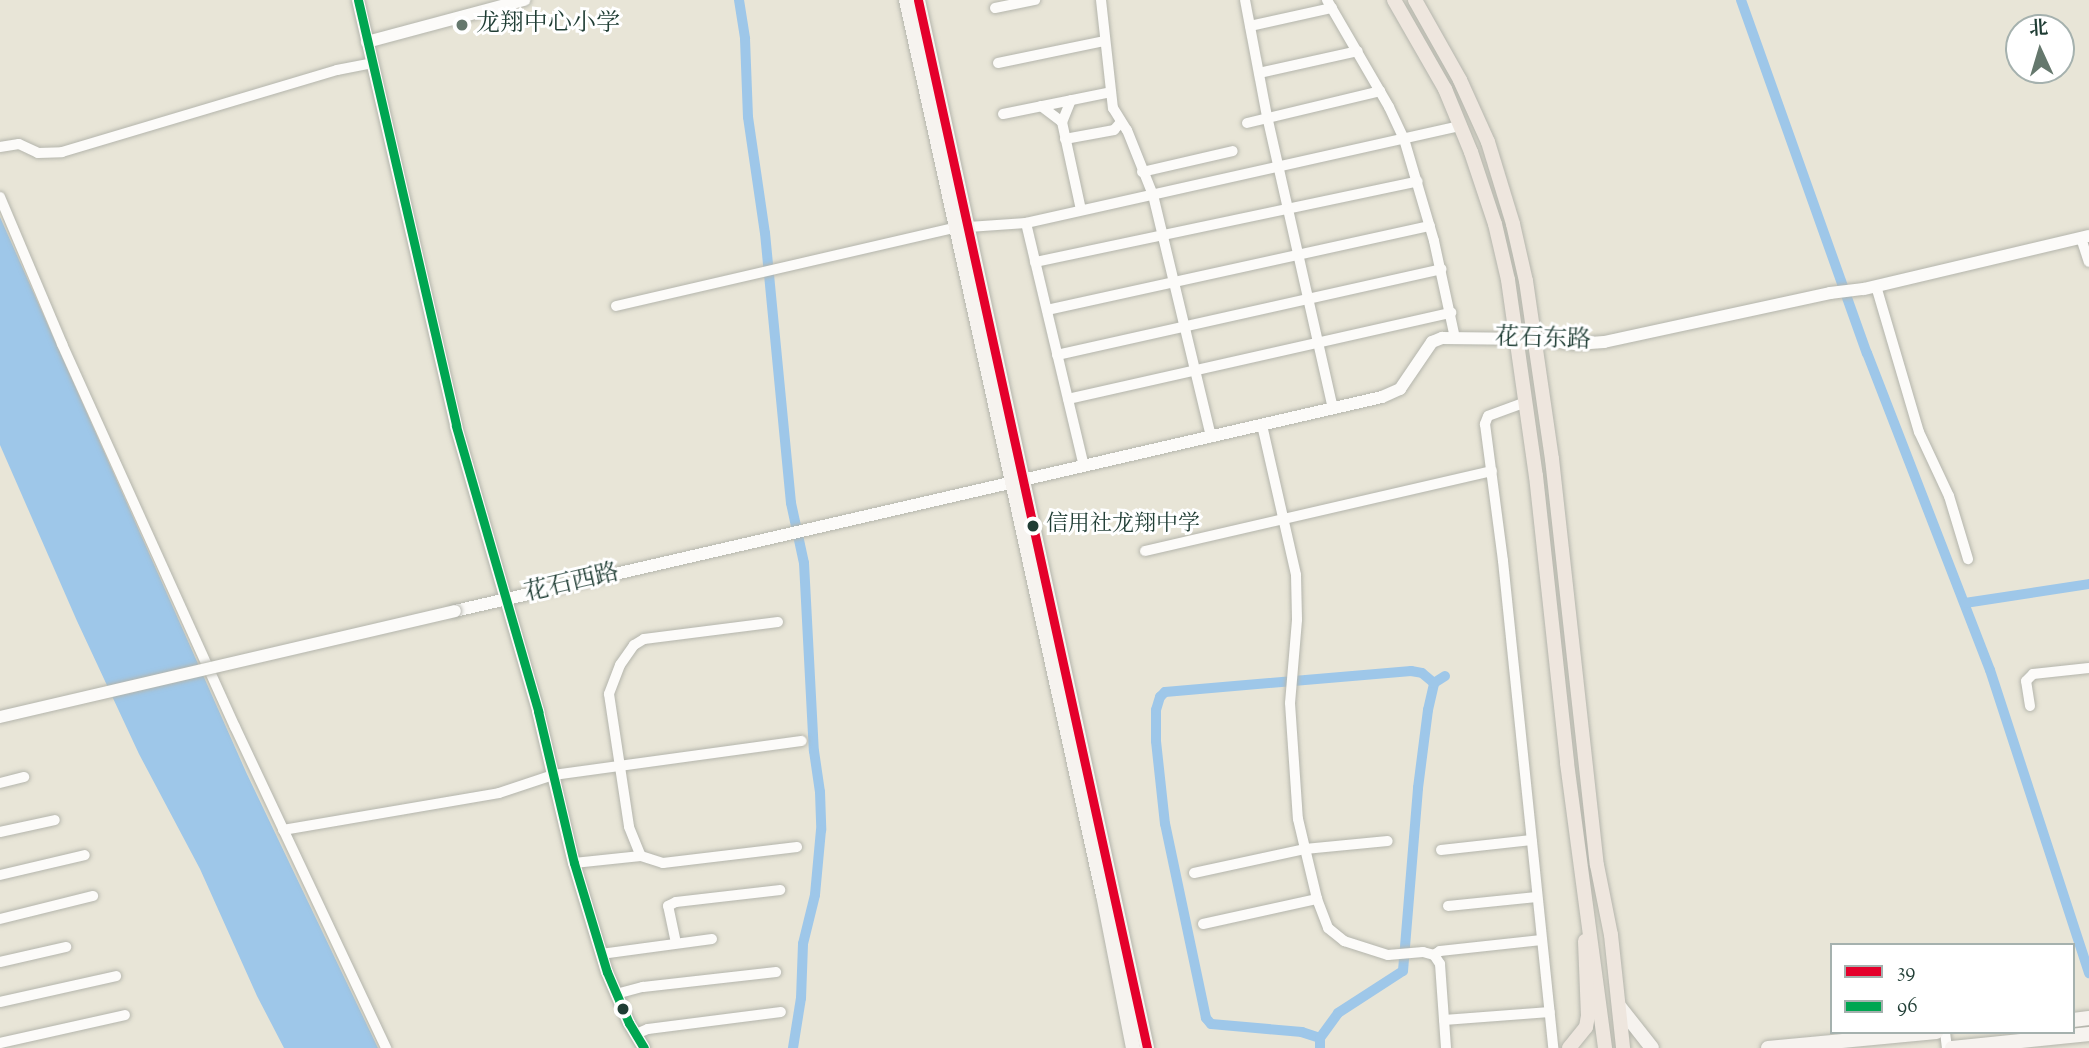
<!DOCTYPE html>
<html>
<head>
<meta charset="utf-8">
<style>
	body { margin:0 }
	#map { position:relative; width:2089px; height:1048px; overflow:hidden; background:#e8e5d7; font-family:"Sorts Mill Goudy","Noto Serif SC",serif }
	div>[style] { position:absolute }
	.water>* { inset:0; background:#9ec7e9 }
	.canal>* { height:10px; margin:-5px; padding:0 5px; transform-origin:5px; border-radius:5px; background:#9ec7e9 }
	.roads { filter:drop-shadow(0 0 2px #b4b5ac) drop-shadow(0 0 2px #b4b5ac) }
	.minor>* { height:10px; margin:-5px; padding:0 5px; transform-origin:5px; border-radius:5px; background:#fcfbf9 }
	.tertiary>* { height:12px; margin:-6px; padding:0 6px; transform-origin:6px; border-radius:6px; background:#fcfbf9 }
	.secondary>* { height:14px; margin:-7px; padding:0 7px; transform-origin:7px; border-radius:7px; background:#f6f3ef }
	.primary>* { height:14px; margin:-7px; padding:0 7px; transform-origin:7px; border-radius:7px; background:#eee6de }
	.bridges { filter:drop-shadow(0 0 2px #b4b5ac) drop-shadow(0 0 2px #b4b5ac) }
	.tertiary-bridge>* { height:12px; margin:-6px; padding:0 6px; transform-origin:6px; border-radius:6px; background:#fcfbf9 }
	.bus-1>* { height:9px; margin:-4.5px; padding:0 4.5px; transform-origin:4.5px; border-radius:4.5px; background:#e4002b }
	.bus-2>* { height:9px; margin:-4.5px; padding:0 4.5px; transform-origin:4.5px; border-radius:4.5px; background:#00a651 }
	.dots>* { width:19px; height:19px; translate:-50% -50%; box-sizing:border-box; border:4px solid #fff; border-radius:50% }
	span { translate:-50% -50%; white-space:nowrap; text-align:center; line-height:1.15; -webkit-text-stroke:6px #fff; paint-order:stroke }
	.bus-label { font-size:22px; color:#1f3d34 }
	.left { translate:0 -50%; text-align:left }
	.poi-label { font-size:24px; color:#1f3d34 }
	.street-label { font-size:24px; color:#1f3d34 }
	.legend { position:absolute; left:1830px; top:943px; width:245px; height:91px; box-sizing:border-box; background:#fff; border:2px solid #a5b1ae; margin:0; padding:9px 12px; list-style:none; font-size:21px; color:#1f3d34 }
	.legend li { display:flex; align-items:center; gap:14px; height:35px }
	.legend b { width:35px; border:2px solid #a5b1ae }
	.north { position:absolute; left:2005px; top:14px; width:70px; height:70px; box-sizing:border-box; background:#fff; border:2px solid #a5b1ae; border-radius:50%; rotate:356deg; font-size:19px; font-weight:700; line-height:28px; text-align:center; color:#1f3d34 }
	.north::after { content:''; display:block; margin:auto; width:24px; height:32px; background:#65786d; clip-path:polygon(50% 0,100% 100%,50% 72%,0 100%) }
</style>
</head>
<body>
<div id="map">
	<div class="water">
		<i style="clip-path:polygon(0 217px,246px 772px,378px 1048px,284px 1048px,257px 996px,200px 869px,139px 754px,77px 621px,0 445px)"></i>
	</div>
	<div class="canal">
		<i style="left:739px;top:0;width:39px;rotate:81deg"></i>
		<i style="left:745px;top:39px;width:78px;rotate:87.8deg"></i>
		<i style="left:748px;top:117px;width:117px;rotate:81.7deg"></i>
		<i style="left:765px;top:233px;width:271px;rotate:84.5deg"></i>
		<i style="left:791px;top:503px;width:61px;rotate:77.8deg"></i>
		<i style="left:804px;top:563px;width:188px;rotate:87deg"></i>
		<i style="left:814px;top:751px;width:41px;rotate:81.7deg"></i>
		<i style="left:820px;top:792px;width:38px;rotate:88deg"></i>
		<i style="left:821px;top:830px;width:65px;rotate:95.3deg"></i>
		<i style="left:815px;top:895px;width:50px;rotate:103.8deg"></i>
		<i style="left:803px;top:944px;width:54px;rotate:92.1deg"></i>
		<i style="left:801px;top:998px;width:51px;rotate:99.1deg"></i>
		<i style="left:1741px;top:0;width:375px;rotate:70.4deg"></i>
		<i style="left:1867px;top:353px;width:340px;rotate:68.8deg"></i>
		<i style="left:1990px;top:670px;width:319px;rotate:71.9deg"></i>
		<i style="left:1965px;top:603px;width:125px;rotate:-8.7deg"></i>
		<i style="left:1320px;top:1038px;width:19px;rotate:-162deg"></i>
		<i style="left:1302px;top:1032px;width:91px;rotate:-175deg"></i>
		<i style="left:1211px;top:1024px;width:8px;rotate:-130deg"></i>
		<i style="left:1206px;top:1018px;width:198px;rotate:-101.9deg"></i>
		<i style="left:1165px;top:824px;width:83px;rotate:-96.2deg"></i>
		<i style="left:1156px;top:741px;width:31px;rotate:-90deg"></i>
		<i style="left:1156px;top:710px;width:14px;rotate:-73deg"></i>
		<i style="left:1160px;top:697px;width:7px;rotate:-45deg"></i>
		<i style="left:1165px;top:692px;width:247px;rotate:-4.9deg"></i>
		<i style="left:1411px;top:671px;width:11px;rotate:10deg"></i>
		<i style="left:1422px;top:673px;width:16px;rotate:40deg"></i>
		<i style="left:1320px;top:1048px;width:10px;rotate:-90deg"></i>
		<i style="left:1320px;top:1038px;width:31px;rotate:-54deg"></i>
		<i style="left:1338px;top:1013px;width:77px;rotate:-32.9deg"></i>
		<i style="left:1403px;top:971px;width:184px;rotate:-85.3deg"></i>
		<i style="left:1418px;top:788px;width:79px;rotate:-82.7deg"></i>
		<i style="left:1428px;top:710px;width:28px;rotate:-77deg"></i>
		<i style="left:1434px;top:683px;width:13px;rotate:-32deg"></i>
	</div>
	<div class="roads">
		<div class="minor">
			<i style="left:1101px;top:0;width:109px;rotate:83.7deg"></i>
			<i style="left:1113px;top:108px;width:26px;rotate:58deg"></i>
			<i style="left:1127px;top:130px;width:70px;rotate:68.2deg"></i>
			<i style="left:1153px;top:195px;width:249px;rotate:76.5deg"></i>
			<i style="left:1245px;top:0;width:118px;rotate:79.3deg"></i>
			<i style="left:1267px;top:116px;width:300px;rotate:77.3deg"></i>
			<i style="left:1327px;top:0;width:124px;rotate:59.9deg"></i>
			<i style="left:1389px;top:107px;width:35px;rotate:65deg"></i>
			<i style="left:1404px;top:139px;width:106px;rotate:73.6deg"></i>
			<i style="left:1434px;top:241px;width:99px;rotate:77.8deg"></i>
			<i style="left:995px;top:8px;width:41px;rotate:-11.3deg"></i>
			<i style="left:1250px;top:26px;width:84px;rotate:-12.4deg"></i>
			<i style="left:998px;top:63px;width:108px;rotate:-11.7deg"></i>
			<i style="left:1259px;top:73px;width:101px;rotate:-12.5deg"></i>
			<i style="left:1071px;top:100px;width:24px;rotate:112deg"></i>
			<i style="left:1062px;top:122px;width:90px;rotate:77.8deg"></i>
			<i style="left:1041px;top:106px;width:26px;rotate:37deg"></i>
			<i style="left:1003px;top:114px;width:110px;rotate:-11.5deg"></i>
			<i style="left:1247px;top:123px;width:137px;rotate:-13.5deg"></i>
			<i style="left:1065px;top:139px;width:50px;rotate:-10.4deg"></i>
			<i style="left:1114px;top:130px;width:9px;rotate:-49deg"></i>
			<i style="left:0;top:147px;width:19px;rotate:-9deg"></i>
			<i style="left:19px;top:144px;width:21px;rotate:25deg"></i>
			<i style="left:38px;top:153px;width:24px;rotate:-2deg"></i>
			<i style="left:62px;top:152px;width:287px;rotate:-16.6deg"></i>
			<i style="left:337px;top:70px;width:36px;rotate:-11deg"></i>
			<i style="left:1142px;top:172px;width:93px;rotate:-13deg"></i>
			<i style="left:0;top:197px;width:160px;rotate:67.1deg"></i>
			<i style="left:62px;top:344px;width:420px;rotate:65.7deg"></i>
			<i style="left:235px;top:727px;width:355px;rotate:64.8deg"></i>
			<i style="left:1026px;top:223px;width:250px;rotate:76.6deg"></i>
			<i style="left:2081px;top:238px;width:25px;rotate:72deg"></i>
			<i style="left:1035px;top:262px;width:391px;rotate:-11.9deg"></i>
			<i style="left:1876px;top:286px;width:152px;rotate:73.6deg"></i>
			<i style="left:1919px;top:432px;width:71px;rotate:64.9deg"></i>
			<i style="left:1949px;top:496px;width:66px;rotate:73.2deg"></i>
			<i style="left:616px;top:306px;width:347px;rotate:-13deg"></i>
			<i style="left:954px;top:228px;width:72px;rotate:-4deg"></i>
			<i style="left:1026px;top:223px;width:445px;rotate:-12.6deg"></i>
			<i style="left:1047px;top:310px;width:392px;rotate:-12.4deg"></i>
			<i style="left:1057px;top:355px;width:394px;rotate:-12.6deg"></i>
			<i style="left:1068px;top:399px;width:393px;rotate:-12.7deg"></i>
			<i style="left:1526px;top:402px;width:40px;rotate:159.8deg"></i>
			<i style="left:1488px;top:416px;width:9px;rotate:111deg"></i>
			<i style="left:1485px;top:424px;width:138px;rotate:82.5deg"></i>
			<i style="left:1503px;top:561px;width:490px;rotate:84.1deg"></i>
			<i style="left:1262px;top:425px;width:154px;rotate:77.2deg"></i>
			<i style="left:1296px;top:575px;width:45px;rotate:88.7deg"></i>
			<i style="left:1297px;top:620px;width:83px;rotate:94.8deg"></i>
			<i style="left:1290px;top:703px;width:116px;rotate:86.1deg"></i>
			<i style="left:1298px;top:819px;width:82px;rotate:76.6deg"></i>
			<i style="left:1317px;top:899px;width:31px;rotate:69deg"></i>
			<i style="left:1328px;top:928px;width:21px;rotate:39deg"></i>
			<i style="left:1344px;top:941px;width:46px;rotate:17.7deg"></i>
			<i style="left:1388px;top:955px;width:35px;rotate:-5deg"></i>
			<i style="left:1423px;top:952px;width:11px;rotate:15deg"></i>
			<i style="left:1434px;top:955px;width:11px;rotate:56deg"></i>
			<i style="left:1440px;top:964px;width:84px;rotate:85.9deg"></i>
			<i style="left:1145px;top:551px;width:356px;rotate:-13deg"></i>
			<i style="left:778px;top:622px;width:135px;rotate:172.8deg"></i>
			<i style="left:644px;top:639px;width:12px;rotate:149deg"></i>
			<i style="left:634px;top:645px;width:24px;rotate:125deg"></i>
			<i style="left:620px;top:665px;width:31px;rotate:111deg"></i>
			<i style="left:609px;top:694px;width:134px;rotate:81.4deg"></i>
			<i style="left:629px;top:827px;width:31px;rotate:68deg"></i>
			<i style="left:641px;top:856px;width:23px;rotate:18deg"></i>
			<i style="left:663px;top:863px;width:135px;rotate:-6.8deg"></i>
			<i style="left:2030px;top:706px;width:25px;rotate:-99deg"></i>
			<i style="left:2026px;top:681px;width:10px;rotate:-45deg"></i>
			<i style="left:2033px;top:674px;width:56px;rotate:-6.1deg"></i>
			<i style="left:0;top:783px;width:25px;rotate:-14deg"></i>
			<i style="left:283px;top:830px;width:219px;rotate:-9.7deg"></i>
			<i style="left:499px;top:793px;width:57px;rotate:-18.4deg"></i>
			<i style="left:553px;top:775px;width:251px;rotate:-7.8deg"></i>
			<i style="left:0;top:832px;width:56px;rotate:-12.3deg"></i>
			<i style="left:1441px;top:850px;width:91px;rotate:-6.3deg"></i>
			<i style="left:574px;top:863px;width:67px;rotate:-6deg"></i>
			<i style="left:1194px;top:873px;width:114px;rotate:-12.2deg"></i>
			<i style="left:1305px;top:849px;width:83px;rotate:-5.5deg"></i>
			<i style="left:0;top:875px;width:87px;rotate:-13.2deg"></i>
			<i style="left:1448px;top:906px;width:89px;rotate:-5.8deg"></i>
			<i style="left:0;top:919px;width:96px;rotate:-13.9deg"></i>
			<i style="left:1203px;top:924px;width:117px;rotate:-12.4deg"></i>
			<i style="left:676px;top:943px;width:38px;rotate:-102deg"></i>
			<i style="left:668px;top:906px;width:9px;rotate:-27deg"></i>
			<i style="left:676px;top:902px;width:105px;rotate:-6.6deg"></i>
			<i style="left:601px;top:954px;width:112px;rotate:-7.7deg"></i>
			<i style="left:1434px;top:955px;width:7px;rotate:-34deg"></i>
			<i style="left:1440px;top:951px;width:102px;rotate:-6.2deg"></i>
			<i style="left:0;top:962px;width:68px;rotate:-12.8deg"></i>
			<i style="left:616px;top:994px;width:28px;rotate:-15deg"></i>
			<i style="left:643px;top:987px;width:134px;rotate:-6.4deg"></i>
			<i style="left:0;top:1002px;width:119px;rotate:-12.6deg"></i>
			<i style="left:1444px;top:1020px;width:106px;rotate:-4.3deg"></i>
			<i style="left:1945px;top:1032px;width:16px;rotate:83deg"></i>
			<i style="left:636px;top:1034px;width:13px;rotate:-23deg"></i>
			<i style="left:648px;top:1029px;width:134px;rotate:-7.3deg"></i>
			<i style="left:0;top:1043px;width:128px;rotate:-12.6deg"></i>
		</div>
		<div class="tertiary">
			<i style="left:358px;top:0;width:437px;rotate:77deg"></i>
			<i style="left:456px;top:426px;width:297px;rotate:73.9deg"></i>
			<i style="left:538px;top:711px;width:156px;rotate:76.7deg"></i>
			<i style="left:574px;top:863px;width:114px;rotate:73.2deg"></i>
			<i style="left:607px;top:972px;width:56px;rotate:66.7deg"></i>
			<i style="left:629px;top:1023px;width:29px;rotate:59deg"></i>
			<i style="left:367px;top:42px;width:163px;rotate:-15deg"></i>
			<i style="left:455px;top:611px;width:951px;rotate:-13deg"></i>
			<i style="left:1382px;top:397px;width:20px;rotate:-24deg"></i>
			<i style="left:1400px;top:389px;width:57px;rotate:-55.8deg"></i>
			<i style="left:1432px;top:342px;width:11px;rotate:-22deg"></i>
			<i style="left:1442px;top:338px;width:94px;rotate:0.6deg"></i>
			<i style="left:1536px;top:339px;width:40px;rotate:7.1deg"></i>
			<i style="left:1576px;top:344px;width:28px;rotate:-4deg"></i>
			<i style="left:1604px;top:342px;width:231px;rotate:-12.2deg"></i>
			<i style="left:1830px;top:293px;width:34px;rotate:-7deg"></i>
			<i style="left:1864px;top:289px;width:231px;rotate:-13.3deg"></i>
		</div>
		<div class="secondary">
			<i style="left:906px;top:0;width:916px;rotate:77.59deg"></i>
			<i style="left:1103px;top:895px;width:156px;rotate:78.9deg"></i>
			<i style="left:918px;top:0;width:1073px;rotate:77.67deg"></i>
			<i style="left:1619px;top:1006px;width:53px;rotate:51.8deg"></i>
			<i style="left:2073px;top:1020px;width:16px;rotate:-7deg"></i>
			<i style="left:1768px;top:1048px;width:169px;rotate:-5.4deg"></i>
			<i style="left:1952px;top:1048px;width:138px;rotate:-5.8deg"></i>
		</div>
		<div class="primary">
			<i style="left:1394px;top:0;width:103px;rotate:60.2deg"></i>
			<i style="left:1445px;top:89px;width:68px;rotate:67.6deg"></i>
			<i style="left:1471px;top:152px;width:76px;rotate:71.6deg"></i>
			<i style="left:1495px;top:224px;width:57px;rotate:76.9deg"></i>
			<i style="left:1508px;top:280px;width:198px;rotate:81.9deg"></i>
			<i style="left:1536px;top:476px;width:289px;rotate:83.8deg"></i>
			<i style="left:1567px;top:763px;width:288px;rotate:82.4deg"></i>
			<i style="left:1415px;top:0;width:92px;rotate:60.6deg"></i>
			<i style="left:1460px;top:80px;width:68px;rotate:65.7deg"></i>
			<i style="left:1488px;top:142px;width:86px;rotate:73deg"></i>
			<i style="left:1513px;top:224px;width:58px;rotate:77.2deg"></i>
			<i style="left:1526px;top:281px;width:180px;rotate:81.7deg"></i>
			<i style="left:1552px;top:459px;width:408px;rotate:83.7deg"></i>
			<i style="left:1597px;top:865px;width:71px;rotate:78.7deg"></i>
			<i style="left:1611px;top:935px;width:114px;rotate:83.9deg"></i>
			<i style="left:1569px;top:1048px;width:27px;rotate:-51deg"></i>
			<i style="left:1586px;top:1027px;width:11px;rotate:-80deg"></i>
			<i style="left:1588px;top:1016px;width:75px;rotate:-92.3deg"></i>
		</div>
	</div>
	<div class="bridges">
		<div class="tertiary-bridge">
			<i style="left:0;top:717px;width:467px;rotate:-13.1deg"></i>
		</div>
	</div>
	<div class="bus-1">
		<i style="left:918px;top:0;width:1073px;rotate:77.67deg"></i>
	</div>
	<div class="bus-2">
		<i style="left:358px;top:0;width:437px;rotate:77deg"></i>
		<i style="left:456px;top:426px;width:297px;rotate:73.9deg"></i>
		<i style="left:538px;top:711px;width:156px;rotate:76.7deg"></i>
		<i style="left:574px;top:863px;width:114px;rotate:73.2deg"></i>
		<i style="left:607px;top:972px;width:56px;rotate:66.7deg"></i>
		<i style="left:629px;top:1023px;width:29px;rotate:59deg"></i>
	</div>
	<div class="dots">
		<i style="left:462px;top:25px;background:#65786d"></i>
		<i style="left:1033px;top:526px;background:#1f3d34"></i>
		<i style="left:623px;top:1009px;background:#1f3d34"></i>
	</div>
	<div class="bus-label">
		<span class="left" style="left:1046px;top:526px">信用社龙翔中学</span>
	</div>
	<div class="poi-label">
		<span class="left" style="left:476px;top:25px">龙翔中心小学</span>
	</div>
	<div class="street-label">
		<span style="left:1543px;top:340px;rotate:2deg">花石东路</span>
		<span style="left:572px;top:584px;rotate:-13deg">花石西路</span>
	</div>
	<ul class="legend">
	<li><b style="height:9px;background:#e4002b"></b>39</li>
	<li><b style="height:9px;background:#00a651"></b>96</li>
	</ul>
	<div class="north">北</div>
</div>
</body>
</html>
